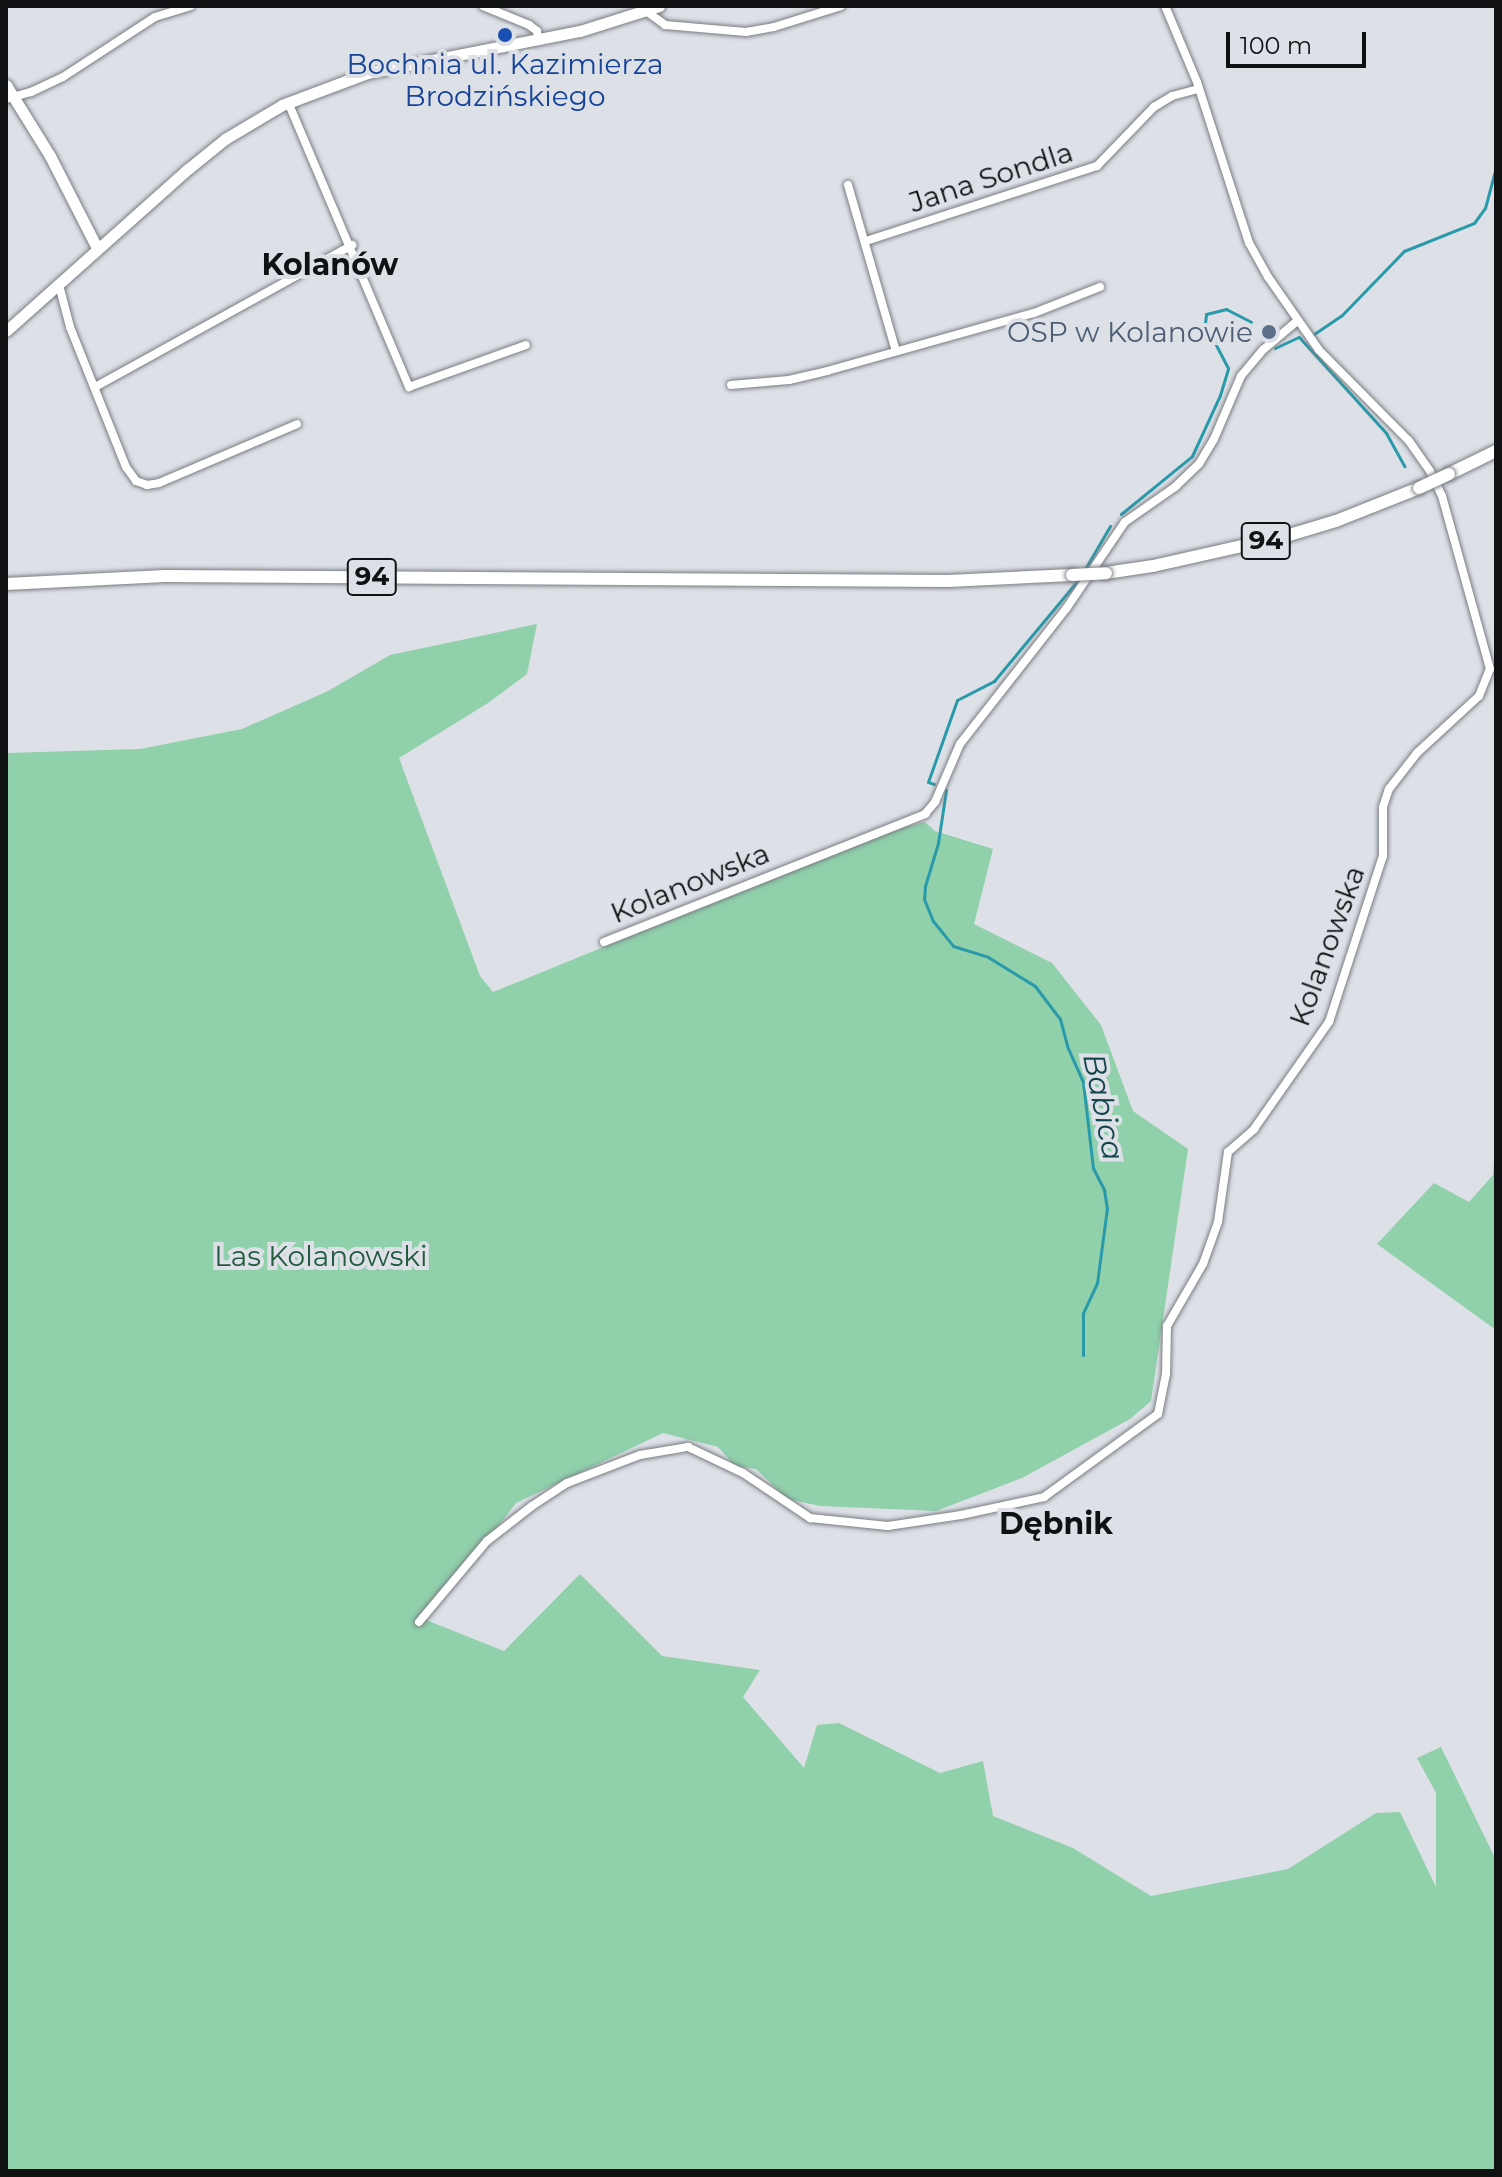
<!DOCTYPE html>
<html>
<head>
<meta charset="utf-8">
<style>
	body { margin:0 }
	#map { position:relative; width:1502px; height:2177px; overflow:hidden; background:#dde1e7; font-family:Montserrat,sans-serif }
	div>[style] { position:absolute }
	.green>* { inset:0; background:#90d0ab }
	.stream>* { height:3px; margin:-1.5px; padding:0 1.5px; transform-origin:1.5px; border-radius:1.5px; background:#299aaa }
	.roads { filter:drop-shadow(0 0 2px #797d82) drop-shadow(0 0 2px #797d82) }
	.street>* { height:8px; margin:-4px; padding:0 4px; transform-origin:4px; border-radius:4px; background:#fff }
	.secondary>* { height:11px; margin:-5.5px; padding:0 5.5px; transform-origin:5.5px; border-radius:5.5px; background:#fff }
	.primary>* { height:12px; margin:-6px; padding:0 6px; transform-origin:6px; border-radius:6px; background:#fff }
	.bridges { filter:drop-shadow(0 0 2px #797d82) drop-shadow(0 0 2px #797d82) }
	.primary-bridge>* { height:12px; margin:-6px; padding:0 6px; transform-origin:6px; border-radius:6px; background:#fff }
	.dots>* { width:22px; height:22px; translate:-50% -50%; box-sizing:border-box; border:4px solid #dde1e7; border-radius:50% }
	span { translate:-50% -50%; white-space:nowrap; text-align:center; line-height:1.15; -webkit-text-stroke:8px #dde1e7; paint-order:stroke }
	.shield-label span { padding:2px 6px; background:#dde1e7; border:2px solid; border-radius:6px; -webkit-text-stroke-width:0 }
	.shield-label { font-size:26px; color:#0f1113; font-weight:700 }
	.transit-label { font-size:28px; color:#164399 }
	.street-label { font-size:28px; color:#0f1113 }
	.service-label { font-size:28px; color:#4e5e75 }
	.right { translate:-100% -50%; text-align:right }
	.park-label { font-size:28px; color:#225b3e }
	.neighbourhood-label { font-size:30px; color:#0f1113; font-weight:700 }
	.water-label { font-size:30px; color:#14444b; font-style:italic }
	.frame { position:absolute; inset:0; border:8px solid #0f1113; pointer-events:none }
	.scale { position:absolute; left:1226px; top:32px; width:140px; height:36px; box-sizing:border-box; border:4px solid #0f1113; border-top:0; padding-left:10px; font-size:24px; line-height:28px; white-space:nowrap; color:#0f1113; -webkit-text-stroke:6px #dde1e7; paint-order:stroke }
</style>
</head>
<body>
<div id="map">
	<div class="green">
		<i style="clip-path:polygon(537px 624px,527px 674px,488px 703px,399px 758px,480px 976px,493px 992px,885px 832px,925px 822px,935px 831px,993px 849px,974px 924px,1052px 963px,1101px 1025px,1133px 1111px,1188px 1149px,1151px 1401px,1130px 1419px,1022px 1478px,936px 1511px,820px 1506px,787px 1499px,756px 1469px,735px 1466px,718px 1447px,663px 1433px,516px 1503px,426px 1620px,504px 1651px,580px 1574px,662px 1656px,760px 1670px,743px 1697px,804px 1768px,817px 1725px,839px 1723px,940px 1773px,983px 1761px,993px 1816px,1073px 1848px,1151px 1896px,1288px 1869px,1376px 1813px,1400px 1812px,1436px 1887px,1436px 1793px,1417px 1758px,1441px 1747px,1496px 1860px,1496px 2171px,6px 2171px,6px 753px,140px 749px,242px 729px,328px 691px,390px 655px)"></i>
		<i style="clip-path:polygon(1496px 1132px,1496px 1330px,1377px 1244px,1434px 1183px,1469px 1202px,1493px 1175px)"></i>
	</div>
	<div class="stream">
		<i style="left:1314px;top:334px;width:32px;rotate:-34deg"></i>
		<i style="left:1341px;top:316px;width:91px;rotate:-45.9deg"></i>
		<i style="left:1404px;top:251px;width:75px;rotate:-21.8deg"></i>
		<i style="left:1474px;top:223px;width:19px;rotate:-54deg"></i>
		<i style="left:1485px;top:208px;width:42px;rotate:-75deg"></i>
		<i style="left:1275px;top:348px;width:26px;rotate:-25deg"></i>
		<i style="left:1299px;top:337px;width:130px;rotate:47.8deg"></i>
		<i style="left:1386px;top:433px;width:38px;rotate:61deg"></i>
		<i style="left:1121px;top:514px;width:92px;rotate:-39.2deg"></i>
		<i style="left:1192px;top:456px;width:67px;rotate:-65.3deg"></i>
		<i style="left:1220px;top:395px;width:28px;rotate:-73deg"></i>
		<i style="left:1228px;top:368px;width:50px;rotate:-117.6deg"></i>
		<i style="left:1205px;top:324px;width:10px;rotate:-84deg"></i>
		<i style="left:1206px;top:314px;width:21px;rotate:-14deg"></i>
		<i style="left:1226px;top:309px;width:28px;rotate:27deg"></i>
		<i style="left:1085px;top:569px;width:50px;rotate:-59.8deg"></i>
		<i style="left:934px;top:784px;width:6px;rotate:-162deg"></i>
		<i style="left:928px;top:782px;width:87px;rotate:-70.5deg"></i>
		<i style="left:957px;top:700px;width:42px;rotate:-27.2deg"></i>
		<i style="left:994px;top:681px;width:133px;rotate:-50.2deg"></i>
		<i style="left:946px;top:790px;width:54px;rotate:98.6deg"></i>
		<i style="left:938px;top:843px;width:45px;rotate:106.8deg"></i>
		<i style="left:925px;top:886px;width:13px;rotate:94deg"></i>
		<i style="left:924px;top:899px;width:24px;rotate:68deg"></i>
		<i style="left:933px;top:921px;width:32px;rotate:51deg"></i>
		<i style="left:953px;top:946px;width:37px;rotate:17deg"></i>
		<i style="left:988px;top:957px;width:55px;rotate:31.7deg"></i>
		<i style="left:1035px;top:986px;width:41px;rotate:52.9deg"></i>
		<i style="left:1060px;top:1019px;width:28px;rotate:75deg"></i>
		<i style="left:1067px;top:1046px;width:39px;rotate:66deg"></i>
		<i style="left:1083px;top:1082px;width:87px;rotate:83.4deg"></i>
		<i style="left:1093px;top:1168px;width:25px;rotate:63deg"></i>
		<i style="left:1104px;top:1190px;width:18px;rotate:81deg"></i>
		<i style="left:1107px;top:1208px;width:76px;rotate:97.6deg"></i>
		<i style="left:1097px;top:1283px;width:33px;rotate:115deg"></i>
		<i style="left:1083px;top:1313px;width:42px;rotate:90deg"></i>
	</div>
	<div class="roads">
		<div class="street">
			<i style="left:483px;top:6px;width:50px;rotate:22.4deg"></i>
			<i style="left:529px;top:25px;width:10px;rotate:37deg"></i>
			<i style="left:537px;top:31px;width:8px;rotate:83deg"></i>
			<i style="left:646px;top:11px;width:24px;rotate:36deg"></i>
			<i style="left:665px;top:25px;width:81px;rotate:4.9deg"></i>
			<i style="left:746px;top:32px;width:28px;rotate:-10deg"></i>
			<i style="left:774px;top:27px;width:70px;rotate:-17.4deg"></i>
			<i style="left:6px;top:99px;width:26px;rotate:-16deg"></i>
			<i style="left:31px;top:92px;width:35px;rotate:-25deg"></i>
			<i style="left:63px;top:77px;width:110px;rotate:-33.1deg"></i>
			<i style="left:155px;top:17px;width:37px;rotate:-17deg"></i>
			<i style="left:288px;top:102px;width:310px;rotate:67deg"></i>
			<i style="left:409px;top:387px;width:124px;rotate:-19.7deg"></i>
			<i style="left:848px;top:185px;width:173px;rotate:73.9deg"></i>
			<i style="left:866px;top:241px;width:243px;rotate:-18deg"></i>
			<i style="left:1097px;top:166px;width:82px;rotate:-46deg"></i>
			<i style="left:1154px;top:107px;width:21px;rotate:-31deg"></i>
			<i style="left:1172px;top:96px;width:28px;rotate:-15deg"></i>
			<i style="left:59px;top:285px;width:43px;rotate:75.3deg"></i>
			<i style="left:70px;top:327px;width:151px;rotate:68.2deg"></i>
			<i style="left:126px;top:467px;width:17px;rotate:54deg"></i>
			<i style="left:136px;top:481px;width:12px;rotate:20deg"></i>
			<i style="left:147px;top:485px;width:12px;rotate:-9deg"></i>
			<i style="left:159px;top:483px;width:150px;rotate:-23.1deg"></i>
			<i style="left:731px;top:385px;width:58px;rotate:-4.9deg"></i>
			<i style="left:789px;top:380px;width:39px;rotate:-13deg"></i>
			<i style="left:827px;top:371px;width:215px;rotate:-15.7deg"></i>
			<i style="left:1034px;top:313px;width:71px;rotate:-21.5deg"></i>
			<i style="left:95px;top:387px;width:294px;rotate:-28.9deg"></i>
			<i style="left:604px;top:942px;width:346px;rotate:-21.7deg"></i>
			<i style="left:925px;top:814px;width:16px;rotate:-50deg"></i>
			<i style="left:935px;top:802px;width:63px;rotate:-66.7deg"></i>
			<i style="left:960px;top:744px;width:172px;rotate:-51.9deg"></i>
			<i style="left:1066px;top:609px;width:105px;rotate:-55.9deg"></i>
			<i style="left:1125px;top:522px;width:61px;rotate:-35deg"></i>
			<i style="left:1175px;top:487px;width:33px;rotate:-44deg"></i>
			<i style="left:1199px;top:464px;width:29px;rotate:-59deg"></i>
			<i style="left:1214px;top:439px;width:69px;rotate:-66.8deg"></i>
			<i style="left:1241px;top:376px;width:35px;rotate:-50deg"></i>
			<i style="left:1264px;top:349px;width:42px;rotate:-40.2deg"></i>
			<i style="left:419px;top:1622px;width:106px;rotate:-50deg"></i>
			<i style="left:487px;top:1541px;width:57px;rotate:-37.9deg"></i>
			<i style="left:532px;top:1506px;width:42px;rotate:-33.3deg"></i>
			<i style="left:567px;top:1483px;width:78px;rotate:-21deg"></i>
			<i style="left:640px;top:1455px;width:49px;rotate:-9.5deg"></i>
			<i style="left:688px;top:1447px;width:61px;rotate:25.3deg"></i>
			<i style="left:743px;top:1473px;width:81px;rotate:33.9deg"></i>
			<i style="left:810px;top:1518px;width:78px;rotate:5.9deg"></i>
			<i style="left:888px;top:1526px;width:74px;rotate:-8.6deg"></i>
			<i style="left:961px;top:1515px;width:85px;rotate:-12.2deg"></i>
			<i style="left:1044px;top:1497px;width:141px;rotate:-36.1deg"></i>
			<i style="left:1158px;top:1414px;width:41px;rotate:-78.7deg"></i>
			<i style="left:1166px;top:1374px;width:48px;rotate:-88.8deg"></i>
			<i style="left:1167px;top:1326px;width:72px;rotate:-59.9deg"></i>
			<i style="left:1203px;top:1264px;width:45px;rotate:-70.3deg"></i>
			<i style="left:1218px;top:1222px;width:71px;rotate:-81.9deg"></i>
			<i style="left:1228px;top:1152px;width:35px;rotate:-41deg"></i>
			<i style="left:1254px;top:1129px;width:131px;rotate:-55deg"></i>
			<i style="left:1329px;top:1022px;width:175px;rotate:-72deg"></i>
			<i style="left:1383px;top:856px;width:49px;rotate:-90deg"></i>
			<i style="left:1383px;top:807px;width:19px;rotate:-72deg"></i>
			<i style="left:1389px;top:789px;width:46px;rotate:-52.1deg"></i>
			<i style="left:1417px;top:753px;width:84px;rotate:-42.6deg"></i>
			<i style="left:1479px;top:696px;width:29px;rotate:-68deg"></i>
			<i style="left:1490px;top:669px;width:180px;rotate:-105.5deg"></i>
			<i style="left:1442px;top:496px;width:28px;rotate:-116deg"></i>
			<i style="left:1430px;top:471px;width:38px;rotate:-125deg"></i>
			<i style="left:1408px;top:440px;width:127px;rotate:-134.7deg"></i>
			<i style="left:1319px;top:350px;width:89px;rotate:-124.9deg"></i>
			<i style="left:1268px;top:277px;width:39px;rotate:-119deg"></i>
			<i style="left:1249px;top:243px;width:169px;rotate:-107.9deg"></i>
			<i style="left:1197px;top:82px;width:82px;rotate:-112.8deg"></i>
		</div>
		<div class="secondary">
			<i style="left:6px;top:85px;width:84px;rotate:58.2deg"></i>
			<i style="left:50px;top:156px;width:103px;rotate:62.9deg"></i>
			<i style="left:6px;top:331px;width:244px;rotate:-41.7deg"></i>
			<i style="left:188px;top:169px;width:48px;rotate:-39deg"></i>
			<i style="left:225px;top:139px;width:66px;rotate:-30.8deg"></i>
			<i style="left:282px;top:105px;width:91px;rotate:-20.6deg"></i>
			<i style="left:367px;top:73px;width:217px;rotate:-11.2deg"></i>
			<i style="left:580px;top:31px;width:83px;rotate:-17.6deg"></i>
		</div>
		<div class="primary">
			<i style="left:1449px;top:474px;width:52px;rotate:-26.1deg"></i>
			<i style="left:1106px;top:573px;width:48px;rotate:-8.5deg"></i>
			<i style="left:1153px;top:566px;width:136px;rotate:-12.7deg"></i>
			<i style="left:1286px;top:536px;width:52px;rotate:-16.7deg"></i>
			<i style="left:1336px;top:521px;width:89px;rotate:-21.7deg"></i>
			<i style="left:6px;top:584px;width:159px;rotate:-2.9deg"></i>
			<i style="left:165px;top:576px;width:783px;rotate:0.37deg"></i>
			<i style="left:948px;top:581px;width:124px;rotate:-2.8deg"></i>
		</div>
	</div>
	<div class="bridges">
		<div class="primary-bridge">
			<i style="left:1419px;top:488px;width:33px;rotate:-25deg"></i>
			<i style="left:1072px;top:575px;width:34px;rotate:-3deg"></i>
		</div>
	</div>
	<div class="dots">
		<i style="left:505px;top:35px;background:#1a4fb4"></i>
		<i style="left:1269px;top:332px;background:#5c6f8a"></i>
	</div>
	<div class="shield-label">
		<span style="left:1266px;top:541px">94</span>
		<span style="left:372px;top:577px">94</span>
	</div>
	<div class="transit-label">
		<span style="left:505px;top:80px">Bochnia ul. Kazimierza<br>Brodzińskiego</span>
	</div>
	<div class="street-label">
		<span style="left:991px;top:177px;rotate:-18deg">Jana Sondla</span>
		<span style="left:690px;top:883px;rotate:-22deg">Kolanowska</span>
		<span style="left:1327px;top:946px;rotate:-70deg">Kolanowska</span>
	</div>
	<div class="service-label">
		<span class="right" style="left:1253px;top:332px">OSP w Kolanowie</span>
	</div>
	<div class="park-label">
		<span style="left:321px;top:1256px">Las Kolanowski</span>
	</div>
	<div class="neighbourhood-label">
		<span style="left:330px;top:265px">Kolanów</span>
		<span style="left:1056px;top:1524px">Dębnik</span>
	</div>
	<div class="water-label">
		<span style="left:1103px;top:1107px;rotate:79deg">Babica</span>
	</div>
	<div class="frame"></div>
	<div class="scale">100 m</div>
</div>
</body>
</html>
